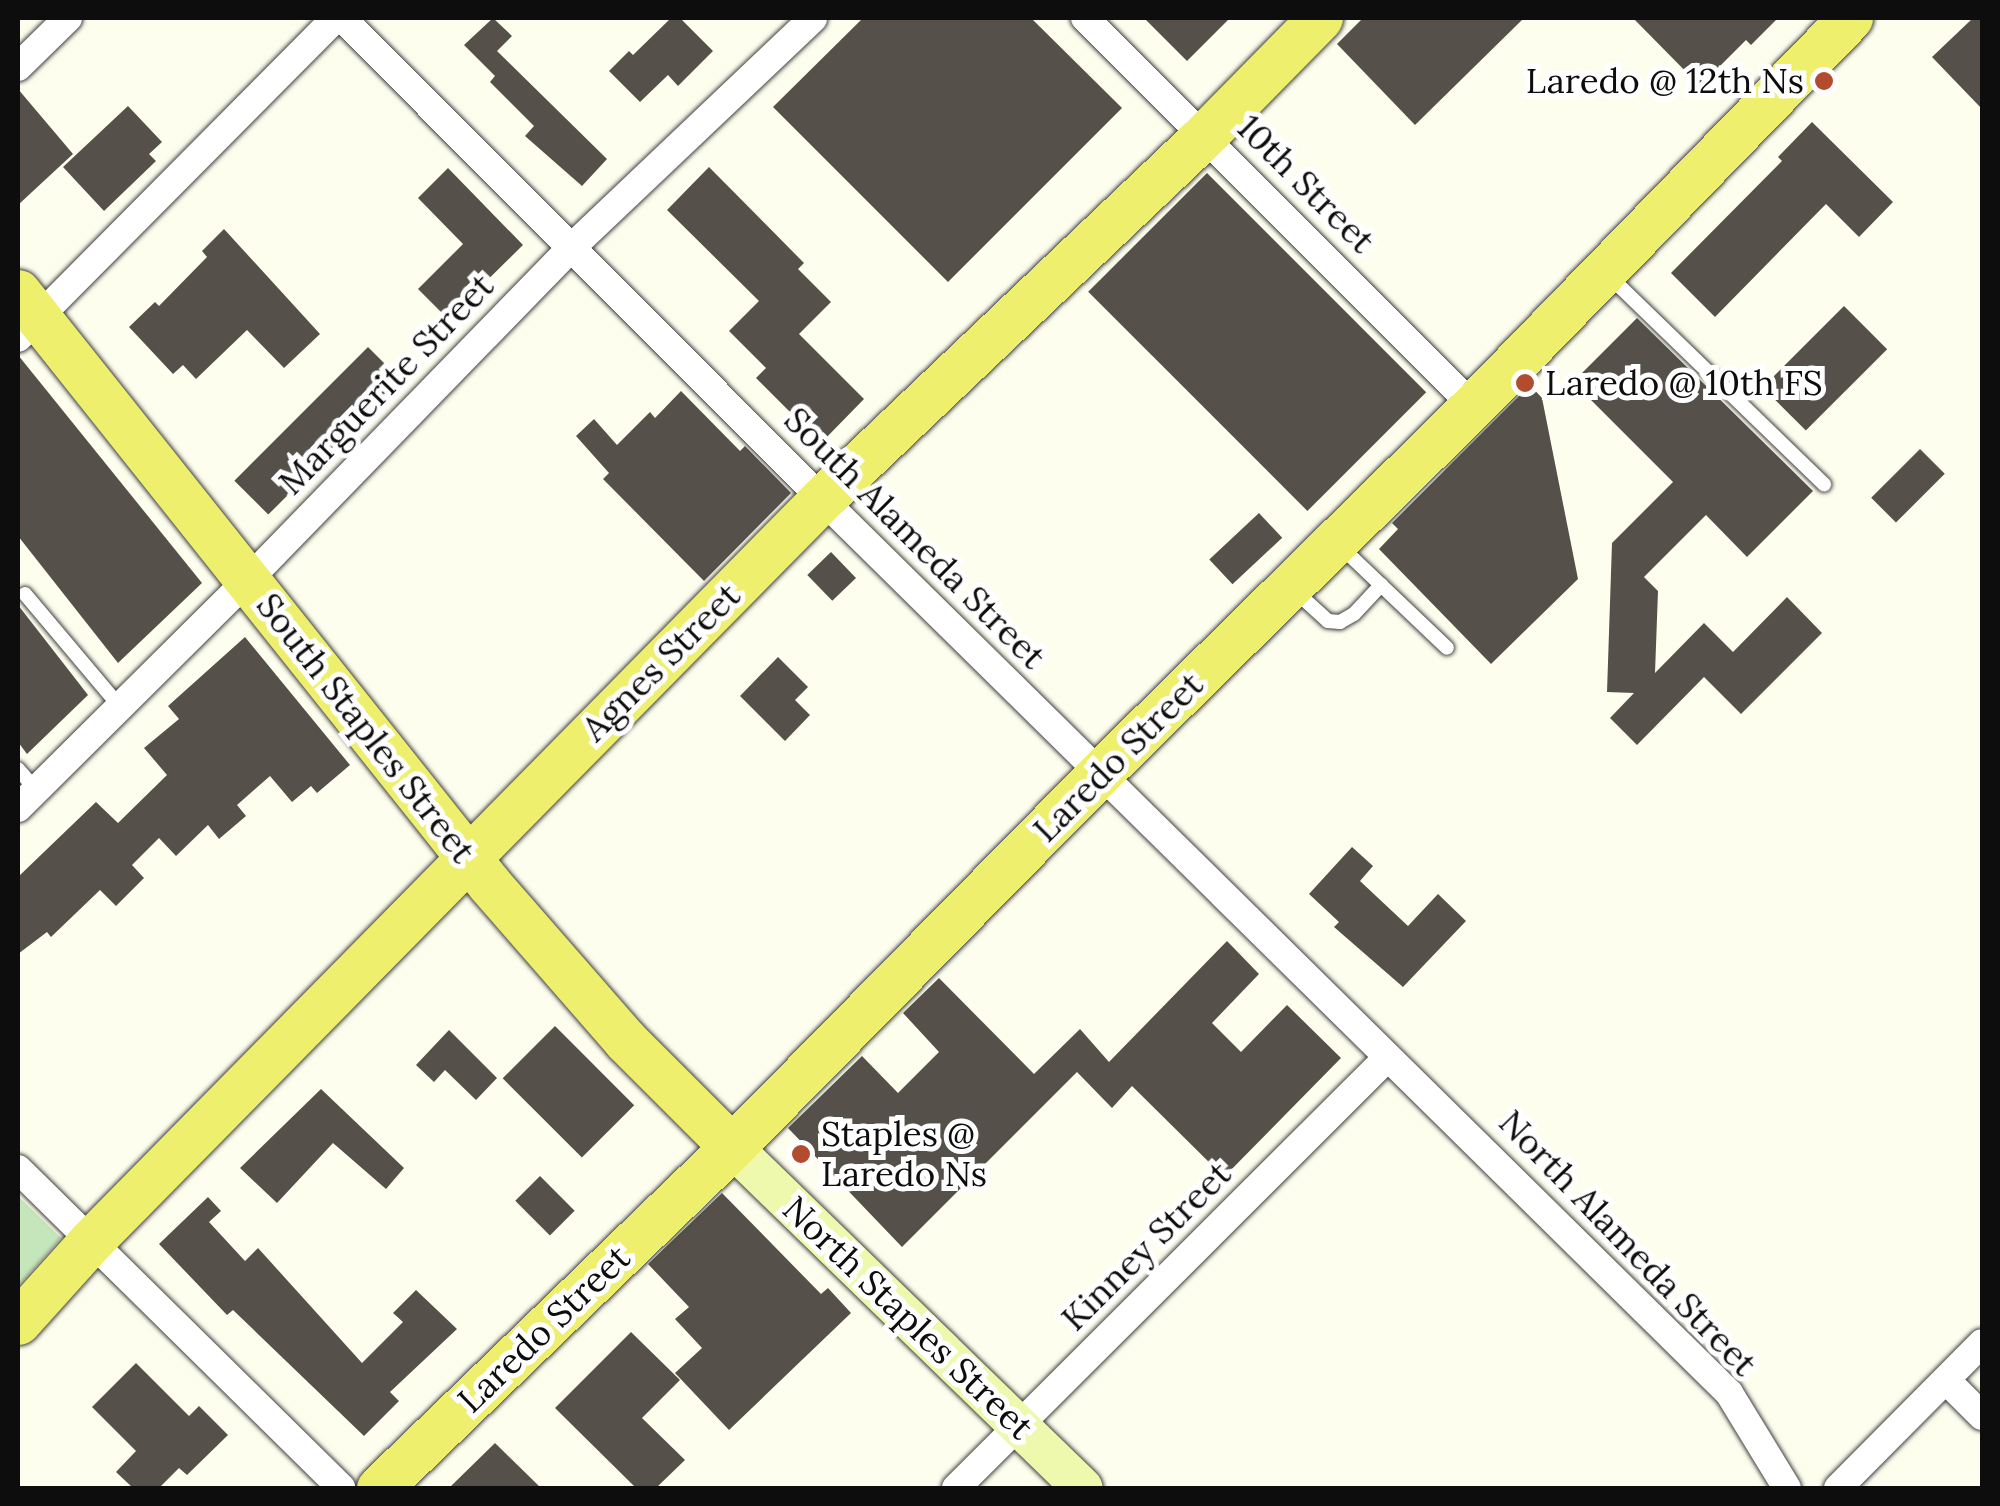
<!DOCTYPE html>
<html>
<head>
<meta charset="utf-8">
<style>
	body { margin:0 }
	#map { position:relative; width:2000px; height:1506px; overflow:hidden; background:#fdfeee; font-family:Lora,serif }
	div>[style] { position:absolute }
	.green>* { inset:0; background:#c5e6ba }
	.building>* { inset:0; background:#55514a; transform-origin:0 0 }
	.roads { filter:drop-shadow(0 0 2px #404040) drop-shadow(0 0 2px #404040) }
	.lane>* { height:14px; margin:-7px; padding:0 7px; transform-origin:7px; border-radius:7px; background:#fff }
	.street>* { height:28px; margin:-14px; padding:0 14px; transform-origin:14px; border-radius:14px; background:#fff }
	.secondary>* { height:40px; margin:-20px; padding:0 20px; transform-origin:20px; border-radius:20px; background:#eef9ad }
	.primary>* { height:45px; margin:-22.5px; padding:0 22.5px; transform-origin:22.5px; border-radius:22.5px; background:#edef6d }
	.dots>* { width:28px; height:28px; translate:-50% -50%; box-sizing:border-box; border:5px solid #fff; border-radius:50% }
	span { translate:-50% -50%; white-space:nowrap; text-align:center; line-height:1.15; -webkit-text-stroke:10px #fff; paint-order:stroke }
	.poi-label { font-size:35px; color:#0d0d0d }
	.right { translate:-100% -50%; text-align:right }
	.left { translate:0 -50%; text-align:left }
	.street-label { font-size:35px; color:#0d0d0d }
	.frame { position:absolute; inset:0; border:20px solid #0d0d0d; pointer-events:none }
</style>
</head>
<body>
<div id="map">
	<div class="green">
		<i style="clip-path:polygon(18px 1196px,61px 1238px,18px 1286px)"></i>
	</div>
	<div class="building">
		<i style="clip-path:polygon(493px 18px,512px 36px,497px 51px,607px 159px,582px 186px,525px 136px,534px 126px,490px 82px,495px 76px,464px 45px)"></i>
		<i style="clip-path:polygon(671px 18px,680px 18px,713px 51px,678px 86px,668px 75px,640px 102px,609px 71px,629px 51px,633px 55px)"></i>
		<i style="clip-path:polygon(863px 18px,1031px 18px,1122px 108px,948px 282px,773px 107px)"></i>
		<i style="clip-path:polygon(1144px 18px,1230px 18px,1187px 61px)"></i>
		<i style="clip-path:polygon(1363px 18px,1524px 18px,1415px 125px,1337px 44px)"></i>
		<i style="clip-path:polygon(1633px 18px,1778px 18px,1751px 45px,1746px 40px,1700px 86px)"></i>
		<i style="clip-path:polygon(1973px 18px,1982px 18px,1982px 109px,1932px 57px)"></i>
		<i style="clip-path:polygon(18px 89px,73px 154px,18px 205px)"></i>
		<i style="clip-path:polygon(128px 106px,162px 142px,149px 154px,156px 161px,104px 211px,63px 167px)"></i>
		<i style="clip-path:polygon(1812px 122px,1893px 202px,1859px 237px,1826px 204px,1715px 317px,1671px 273px,1782px 161px,1778px 157px)"></i>
		<i style="clip-path:polygon(709px 167px,804px 263px,798px 269px,831px 302px,799px 334px,864px 399px,821px 443px,756px 378px,766px 368px,729px 331px,759px 301px,667px 210px)"></i>
		<i style="clip-path:polygon(448px 168px,523px 245px,448px 319px,418px 289px,463px 244px,418px 198px)"></i>
		<i style="left:1207px;top:173px;width:310px;height:168px;rotate:45deg"></i>
		<i style="clip-path:polygon(224px 229px,320px 334px,284px 368px,247px 330px,196px 379px,183px 365px,173px 374px,129px 327px,155px 302px,159px 306px,207px 257px,202px 251px)"></i>
		<i style="left:1844px;top:306px;width:61px;height:115px;rotate:45deg"></i>
		<i style="clip-path:polygon(1637px 318px,1813px 491px,1747px 557px,1706px 515px,1644px 577px,1658px 591px,1655px 673px,1704px 623px,1733px 652px,1787px 597px,1822px 633px,1741px 714px,1704px 677px,1637px 745px,1610px 718px,1634px 693px,1607px 692px,1612px 543px,1673px 482px,1573px 382px)"></i>
		<i style="left:368px;top:347px;width:48px;height:189px;rotate:45deg"></i>
		<i style="clip-path:polygon(18px 355px,202px 583px,118px 663px,18px 536px)"></i>
		<i style="clip-path:polygon(1530px 385px,1542px 398px,1578px 579px,1491px 664px,1379px 549px,1398px 529px,1392px 523px)"></i>
		<i style="clip-path:polygon(681px 391px,740px 451px,745px 446px,791px 493px,704px 581px,603px 479px,609px 473px,576px 436px,594px 419px,617px 445px,650px 412px,655px 418px)"></i>
		<i style="left:1920px;top:449px;width:35px;height:69px;rotate:45deg"></i>
		<i style="left:1259px;top:513px;width:34px;height:68px;rotate:47deg"></i>
		<i style="left:831px;top:552px;width:36px;height:33px;rotate:46deg"></i>
		<i style="clip-path:polygon(18px 605px,88px 695px,27px 754px,18px 742px)"></i>
		<i style="clip-path:polygon(245px 637px,350px 765px,317px 793px,311px 786px,292px 802px,270px 776px,237px 805px,246px 816px,219px 839px,208px 825px,176px 856px,159px 838px,132px 865px,144px 878px,116px 906px,100px 890px,51px 937px,47px 932px,18px 954px,18px 877px,96px 802px,118px 823px,167px 775px,144px 748px,179px 719px,168px 706px)"></i>
		<i style="clip-path:polygon(778px 657px,808px 687px,795px 700px,810px 715px,785px 741px,740px 696px)"></i>
		<i style="clip-path:polygon(1352px 847px,1373px 866px,1360px 881px,1408px 926px,1438px 894px,1466px 921px,1403px 987px,1334px 927px,1339px 922px,1309px 894px)"></i>
		<i style="clip-path:polygon(1227px 941px,1259px 974px,1212px 1023px,1241px 1052px,1287px 1005px,1341px 1058px,1224px 1177px,1132px 1086px,1112px 1108px,1077px 1072px,902px 1247px,788px 1128px,862px 1056px,898px 1093px,939px 1052px,903px 1013px,939px 978px,1034px 1074px,1080px 1029px,1109px 1062px)"></i>
		<i style="left:555px;top:1026px;width:112px;height:74px;rotate:45deg"></i>
		<i style="clip-path:polygon(449px 1030px,497px 1078px,476px 1100px,445px 1070px,434px 1082px,416px 1065px)"></i>
		<i style="clip-path:polygon(321px 1089px,404px 1168px,386px 1189px,333px 1143px,277px 1203px,240px 1168px)"></i>
		<i style="left:540px;top:1176px;width:49px;height:35px;rotate:45deg"></i>
		<i style="clip-path:polygon(722px 1193px,821px 1294px,828px 1288px,851px 1313px,729px 1430px,675px 1373px,702px 1348px,675px 1319px,689px 1307px,648px 1264px)"></i>
		<i style="clip-path:polygon(208px 1197px,221px 1211px,209px 1222px,245px 1261px,258px 1248px,362px 1363px,403px 1322px,393px 1313px,416px 1290px,457px 1329px,390px 1392px,399px 1401px,364px 1436px,233px 1310px,227px 1315px,159px 1244px)"></i>
		<i style="clip-path:polygon(631px 1332px,680px 1380px,642px 1418px,685px 1460px,656px 1488px,636px 1488px,555px 1408px)"></i>
		<i style="clip-path:polygon(136px 1363px,189px 1416px,199px 1406px,228px 1435px,187px 1475px,179px 1468px,159px 1488px,133px 1488px,116px 1472px,136px 1451px,92px 1407px)"></i>
		<i style="clip-path:polygon(495px 1443px,541px 1488px,449px 1488px)"></i>
	</div>
	<div class="roads">
		<div class="lane">
			<i style="left:1608px;top:275px;width:301px;rotate:44.1deg"></i>
			<i style="left:1339px;top:545px;width:149px;rotate:43.6deg"></i>
			<i style="left:1294px;top:590px;width:46px;rotate:42.4deg"></i>
			<i style="left:1328px;top:621px;width:12px;rotate:5deg"></i>
			<i style="left:1340px;top:622px;width:16px;rotate:-30deg"></i>
			<i style="left:1354px;top:614px;width:40px;rotate:-47deg"></i>
			<i style="left:25px;top:594px;width:148px;rotate:49.9deg"></i>
			<i style="left:18px;top:769px;width:28px;rotate:49deg"></i>
		</div>
		<div class="street">
			<i style="left:342px;top:18px;width:680px;rotate:45.06deg"></i>
			<i style="left:822px;top:499px;width:1274px;rotate:44.59deg"></i>
			<i style="left:1729px;top:1393px;width:111px;rotate:58.6deg"></i>
			<i style="left:1085px;top:18px;width:549px;rotate:45deg"></i>
			<i style="left:18px;top:67px;width:70px;rotate:-44.4deg"></i>
			<i style="left:18px;top:338px;width:451px;rotate:-45.2deg"></i>
			<i style="left:18px;top:808px;width:325px;rotate:-44.8deg"></i>
			<i style="left:249px;top:579px;width:460px;rotate:-45.8deg"></i>
			<i style="left:570px;top:249px;width:335px;rotate:-43.5deg"></i>
			<i style="left:18px;top:1169px;width:454px;rotate:44.6deg"></i>
			<i style="left:1946px;top:1380px;width:51px;rotate:45deg"></i>
			<i style="left:956px;top:1488px;width:610px;rotate:-44.93deg"></i>
			<i style="left:1838px;top:1488px;width:204px;rotate:-45.2deg"></i>
		</div>
		<div class="secondary">
			<i style="left:732px;top:1147px;width:489px;rotate:44.2deg"></i>
		</div>
		<div class="primary">
			<i style="left:18px;top:292px;width:758px;rotate:51.48deg"></i>
			<i style="left:490px;top:885px;width:206px;rotate:48.9deg"></i>
			<i style="left:625px;top:1040px;width:151px;rotate:45deg"></i>
			<i style="left:18px;top:1322px;width:109px;rotate:-48deg"></i>
			<i style="left:91px;top:1241px;width:1042px;rotate:-45.43deg"></i>
			<i style="left:822px;top:499px;width:528px;rotate:-43.54deg"></i>
			<i style="left:1205px;top:135px;width:164px;rotate:-45.5deg"></i>
			<i style="left:379px;top:1488px;width:491px;rotate:-44deg"></i>
			<i style="left:732px;top:1147px;width:525px;rotate:-45.46deg"></i>
			<i style="left:1100px;top:773px;width:523px;rotate:-44.54deg"></i>
			<i style="left:1473px;top:406px;width:541px;rotate:-45.82deg"></i>
		</div>
	</div>
	<div class="dots">
		<i style="left:1824px;top:81px;background:#b34b2f"></i>
		<i style="left:1525px;top:383px;background:#b34b2f"></i>
		<i style="left:801px;top:1154px;background:#b34b2f"></i>
	</div>
	<div class="poi-label">
		<span class="right" style="left:1804px;top:81px">Laredo @ 12th Ns</span>
		<span class="left" style="left:1545px;top:383px">Laredo @ 10th FS</span>
		<span class="left" style="left:821px;top:1154px">Staples @<br>Laredo Ns</span>
	</div>
	<div class="street-label">
		<span style="left:1306px;top:184px;rotate:45deg">10th Street</span>
		<span style="left:386px;top:384px;rotate:-46deg">Marguerite Street</span>
		<span style="left:915px;top:538px;rotate:45deg">South Alameda Street</span>
		<span style="left:661px;top:662px;rotate:-45deg">Agnes Street</span>
		<span style="left:366px;top:728px;rotate:52deg">South Staples Street</span>
		<span style="left:1118px;top:757px;rotate:-45deg">Laredo Street</span>
		<span style="left:1628px;top:1243px;rotate:46deg">North Alameda Street</span>
		<span style="left:1146px;top:1246px;rotate:-45deg">Kinney Street</span>
		<span style="left:908px;top:1318px;rotate:44deg">North Staples Street</span>
		<span style="left:544px;top:1329px;rotate:-44deg">Laredo Street</span>
	</div>
	<div class="frame"></div>
</div>
</body>
</html>
